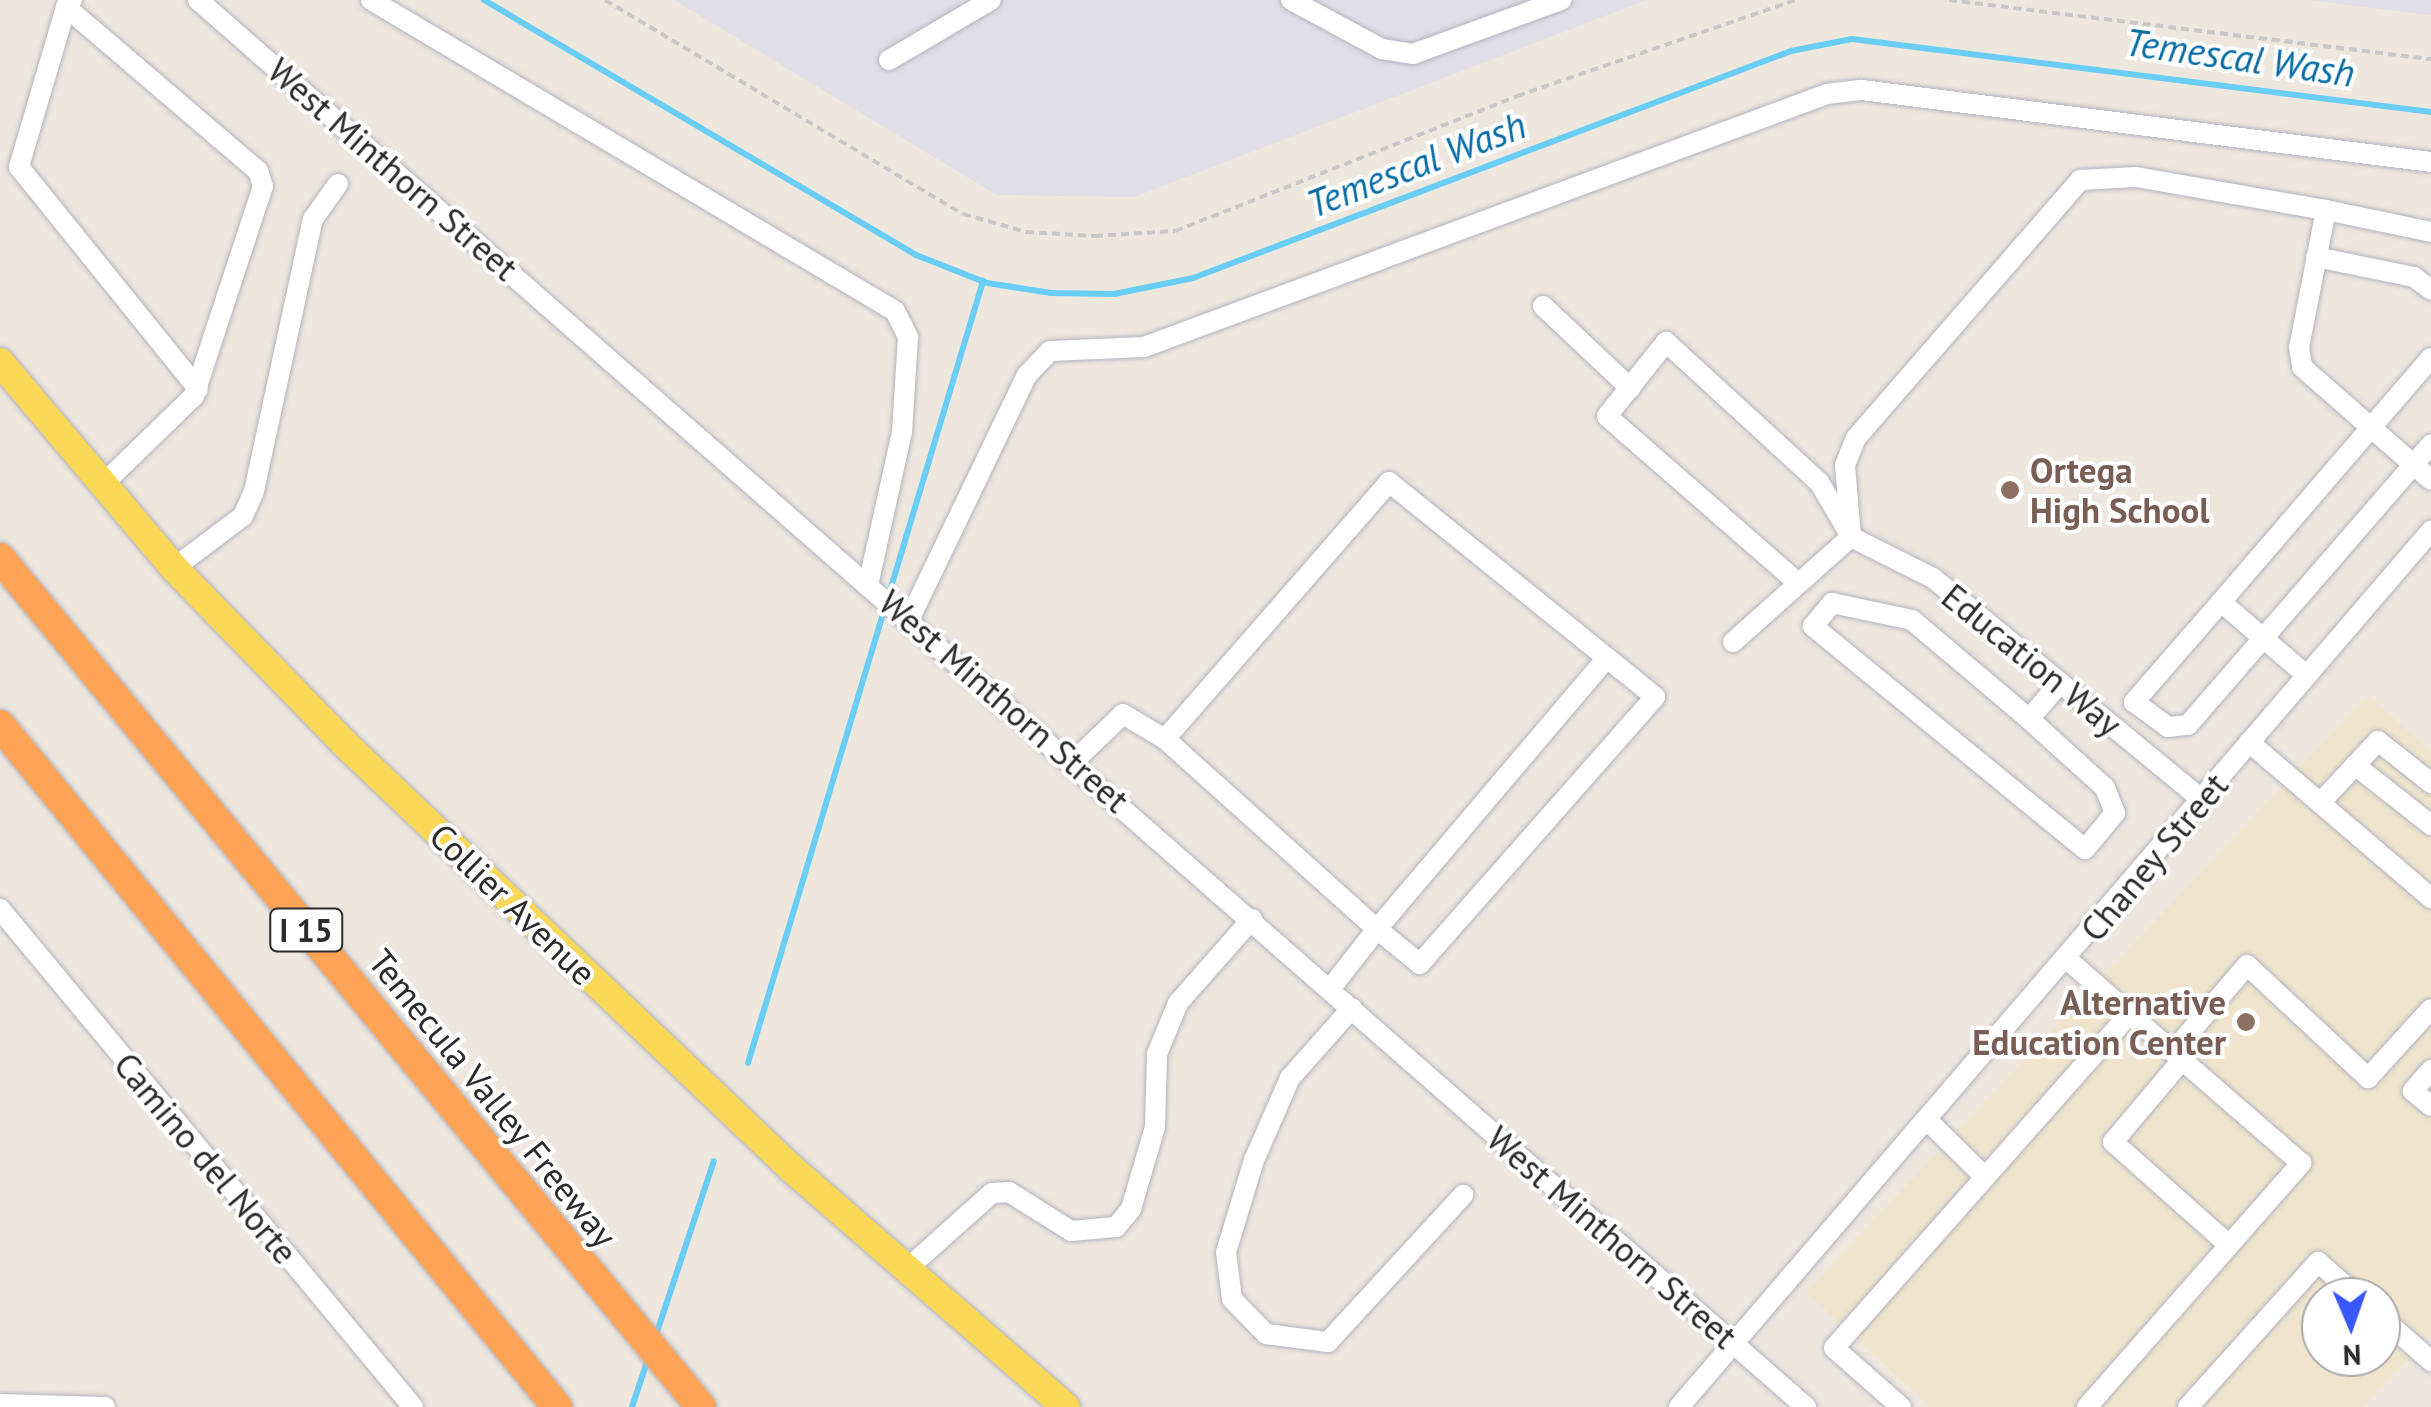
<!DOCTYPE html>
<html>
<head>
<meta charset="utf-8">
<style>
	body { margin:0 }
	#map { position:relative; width:2431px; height:1407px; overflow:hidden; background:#eee7dd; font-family:"PT Sans",sans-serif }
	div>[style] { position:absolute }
	.industrial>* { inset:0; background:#e0dee6 }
	.education>* { inset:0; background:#f0e5cc }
	.stream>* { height:6px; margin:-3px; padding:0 3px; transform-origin:3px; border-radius:3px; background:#6acdf6 }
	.path>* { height:4px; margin-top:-2px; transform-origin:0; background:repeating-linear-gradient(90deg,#c8c8c8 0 8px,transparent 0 13px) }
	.roads { filter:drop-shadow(0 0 2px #b1b3c0) drop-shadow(0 0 2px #b1b3c0) }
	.minor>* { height:20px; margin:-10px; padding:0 10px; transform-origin:10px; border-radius:10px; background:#fff }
	.major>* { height:28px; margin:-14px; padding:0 14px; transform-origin:14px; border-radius:14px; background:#f9d757 }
	.highway>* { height:30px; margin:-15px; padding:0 15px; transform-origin:15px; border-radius:15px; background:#ffa457 }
	.dots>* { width:28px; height:28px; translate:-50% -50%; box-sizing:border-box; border:5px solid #fff; border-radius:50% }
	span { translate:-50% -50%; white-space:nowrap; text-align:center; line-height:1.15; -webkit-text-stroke:8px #fff; paint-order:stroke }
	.shield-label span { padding:2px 8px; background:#fff; border:2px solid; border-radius:8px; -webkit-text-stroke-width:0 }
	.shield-label { font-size:32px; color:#2b2b2b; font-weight:700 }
	.street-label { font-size:35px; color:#2b2b2b }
	.education-label { font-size:35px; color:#785e54; font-weight:700 }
	.left { translate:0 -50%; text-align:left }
	.right { translate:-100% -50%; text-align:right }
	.water-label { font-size:38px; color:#066ba5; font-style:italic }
	.north { position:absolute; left:2301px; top:1277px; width:100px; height:100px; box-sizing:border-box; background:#fff; border:2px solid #aaa; border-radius:50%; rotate:178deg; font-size:28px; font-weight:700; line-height:40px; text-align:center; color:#2b2b2b }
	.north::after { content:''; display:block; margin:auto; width:35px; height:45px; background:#3959ff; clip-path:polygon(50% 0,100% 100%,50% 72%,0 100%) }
</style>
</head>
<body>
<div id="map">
	<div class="industrial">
		<i style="clip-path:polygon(674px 0,1646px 0,1134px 197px,997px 195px)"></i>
		<i style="clip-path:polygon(2308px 0,2431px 0,2431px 15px,2316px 1px)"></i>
	</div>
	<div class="education">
		<i style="clip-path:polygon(evenodd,2368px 695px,2431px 752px,2431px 1335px,2363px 1407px,1930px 1407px,1806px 1292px,2368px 695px,2321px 1297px,2381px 1297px,2381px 1357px,2321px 1357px,2321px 1297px)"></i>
	</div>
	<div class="stream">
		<i style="left:484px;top:0;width:502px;rotate:30.55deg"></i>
		<i style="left:916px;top:255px;width:76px;rotate:21.5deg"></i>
		<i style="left:987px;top:283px;width:65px;rotate:8.9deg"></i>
		<i style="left:1051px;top:293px;width:63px;rotate:0.9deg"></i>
		<i style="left:1114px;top:294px;width:81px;rotate:-11.4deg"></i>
		<i style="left:1193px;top:278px;width:640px;rotate:-20.79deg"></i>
		<i style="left:1791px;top:51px;width:62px;rotate:-11.1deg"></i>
		<i style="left:1852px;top:39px;width:584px;rotate:7.19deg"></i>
		<i style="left:748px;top:1063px;width:817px;rotate:-73.27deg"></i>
		<i style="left:656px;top:1335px;width:183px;rotate:-71.6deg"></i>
		<i style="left:632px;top:1407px;width:54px;rotate:-71.6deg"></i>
	</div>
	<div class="path">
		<i style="left:605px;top:0;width:417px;rotate:30.9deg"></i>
		<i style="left:963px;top:214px;width:66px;rotate:15.9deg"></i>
		<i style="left:1026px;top:232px;width:69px;rotate:3.3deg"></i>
		<i style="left:1095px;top:236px;width:80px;rotate:-3.6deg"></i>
		<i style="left:1175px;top:231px;width:368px;rotate:-21.5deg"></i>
		<i style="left:1517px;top:96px;width:295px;rotate:-19deg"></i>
		<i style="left:1949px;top:0;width:486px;rotate:7deg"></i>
	</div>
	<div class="roads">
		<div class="minor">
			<i style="left:72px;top:0;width:9px;rotate:131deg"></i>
			<i style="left:66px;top:7px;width:253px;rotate:40.5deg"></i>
			<i style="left:258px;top:171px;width:16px;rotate:72deg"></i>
			<i style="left:263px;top:186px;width:221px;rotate:108.2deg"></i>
			<i style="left:194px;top:396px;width:128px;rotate:135.9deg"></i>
			<i style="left:198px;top:0;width:2137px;rotate:41.19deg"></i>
			<i style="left:371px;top:0;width:609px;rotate:30.69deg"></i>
			<i style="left:895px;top:311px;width:29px;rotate:63deg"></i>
			<i style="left:908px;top:337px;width:95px;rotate:93.6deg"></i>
			<i style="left:902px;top:432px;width:153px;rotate:102.5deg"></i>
			<i style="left:1291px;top:0;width:103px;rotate:28.3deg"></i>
			<i style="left:1382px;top:49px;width:31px;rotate:9deg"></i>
			<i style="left:1413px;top:54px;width:158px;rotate:-20deg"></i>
			<i style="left:66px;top:7px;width:167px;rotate:106.4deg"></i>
			<i style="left:19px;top:167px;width:285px;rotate:51.1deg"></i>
			<i style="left:889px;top:60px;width:118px;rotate:-30.5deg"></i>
			<i style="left:2431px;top:232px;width:107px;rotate:-168.2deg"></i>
			<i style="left:2326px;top:210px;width:140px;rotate:101.1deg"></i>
			<i style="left:2299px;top:347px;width:20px;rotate:81deg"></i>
			<i style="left:2302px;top:367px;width:171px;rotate:41.2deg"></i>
			<i style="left:2316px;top:257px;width:100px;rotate:11.5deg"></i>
			<i style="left:2414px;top:277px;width:21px;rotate:37deg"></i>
			<i style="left:1543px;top:306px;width:120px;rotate:43.3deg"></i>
			<i style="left:1851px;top:537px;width:72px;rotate:-94.8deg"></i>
			<i style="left:1845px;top:465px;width:29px;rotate:-68deg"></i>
			<i style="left:1856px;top:438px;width:342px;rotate:-49deg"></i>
			<i style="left:2080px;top:180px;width:56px;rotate:-3.1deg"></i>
			<i style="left:2136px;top:177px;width:193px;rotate:9.9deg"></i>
			<i style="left:1851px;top:537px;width:92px;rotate:26.6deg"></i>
			<i style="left:1933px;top:578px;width:349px;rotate:39.5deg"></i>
			<i style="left:174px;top:568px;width:86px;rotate:-37deg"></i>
			<i style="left:243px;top:516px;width:27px;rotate:-66deg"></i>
			<i style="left:254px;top:491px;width:278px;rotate:-77.8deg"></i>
			<i style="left:313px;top:219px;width:43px;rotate:-54.5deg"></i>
			<i style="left:1797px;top:582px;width:252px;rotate:-138.9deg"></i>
			<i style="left:1607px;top:416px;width:95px;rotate:-51.4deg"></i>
			<i style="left:1666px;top:342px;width:207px;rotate:42.5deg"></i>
			<i style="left:1819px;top:482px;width:57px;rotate:59.4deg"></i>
			<i style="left:2221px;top:602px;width:133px;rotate:131deg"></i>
			<i style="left:2134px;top:702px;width:42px;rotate:36.3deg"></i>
			<i style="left:2168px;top:727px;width:20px;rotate:-6deg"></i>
			<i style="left:2188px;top:725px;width:371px;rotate:-49.1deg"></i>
			<i style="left:910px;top:618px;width:270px;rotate:-64.3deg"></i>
			<i style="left:1027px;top:375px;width:33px;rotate:-46deg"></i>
			<i style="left:1050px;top:351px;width:94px;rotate:-2.4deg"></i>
			<i style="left:1144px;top:347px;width:728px;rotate:-20.33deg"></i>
			<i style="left:1827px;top:94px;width:35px;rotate:-7deg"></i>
			<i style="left:1862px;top:90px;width:574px;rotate:7.21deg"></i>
			<i style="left:1733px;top:642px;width:158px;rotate:-41.7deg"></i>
			<i style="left:2305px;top:674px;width:111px;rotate:-139.4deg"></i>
			<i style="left:2221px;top:602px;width:322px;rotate:-49.3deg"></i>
			<i style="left:2029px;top:719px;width:103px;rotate:42.2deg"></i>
			<i style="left:2105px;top:788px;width:27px;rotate:68deg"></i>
			<i style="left:2115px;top:813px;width:47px;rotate:129.8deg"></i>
			<i style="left:2085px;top:849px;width:352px;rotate:-140.7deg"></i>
			<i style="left:1813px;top:626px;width:30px;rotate:-50deg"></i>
			<i style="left:1832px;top:603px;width:82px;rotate:12deg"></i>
			<i style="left:1912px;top:620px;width:153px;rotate:40.2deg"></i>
			<i style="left:2029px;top:719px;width:48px;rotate:-49.3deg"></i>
			<i style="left:1165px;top:739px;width:341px;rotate:-48.9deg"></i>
			<i style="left:1389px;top:482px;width:342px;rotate:38.9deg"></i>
			<i style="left:1655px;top:697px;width:356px;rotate:131.4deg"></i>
			<i style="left:1420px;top:964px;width:55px;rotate:-140.9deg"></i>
			<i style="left:1377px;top:929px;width:76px;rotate:128.1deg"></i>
			<i style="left:2249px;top:742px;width:240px;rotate:40.6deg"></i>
			<i style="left:1073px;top:762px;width:69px;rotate:-43.8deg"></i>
			<i style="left:1123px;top:714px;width:49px;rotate:30.8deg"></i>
			<i style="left:1165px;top:739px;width:285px;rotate:41.9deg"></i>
			<i style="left:1377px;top:929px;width:355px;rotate:-49.7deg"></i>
			<i style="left:2355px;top:765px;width:97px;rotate:38.3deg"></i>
			<i style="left:2320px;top:803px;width:85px;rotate:-46.9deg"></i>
			<i style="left:2378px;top:741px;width:68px;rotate:38.4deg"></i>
			<i style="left:0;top:909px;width:647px;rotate:50.33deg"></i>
			<i style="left:2068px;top:960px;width:140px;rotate:41.2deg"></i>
			<i style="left:2173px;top:1052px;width:114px;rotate:-49.6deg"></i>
			<i style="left:2247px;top:965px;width:166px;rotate:43deg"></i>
			<i style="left:2368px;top:1078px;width:93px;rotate:-47.6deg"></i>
			<i style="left:1352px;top:1008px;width:94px;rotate:131.5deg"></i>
			<i style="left:1290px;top:1078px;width:90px;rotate:113.7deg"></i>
			<i style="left:1254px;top:1160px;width:96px;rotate:106.9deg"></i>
			<i style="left:1226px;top:1252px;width:47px;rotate:82.7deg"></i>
			<i style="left:1232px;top:1299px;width:49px;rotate:45.8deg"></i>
			<i style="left:1266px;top:1334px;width:63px;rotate:7.4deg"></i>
			<i style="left:1328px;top:1342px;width:200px;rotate:-47.4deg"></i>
			<i style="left:2182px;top:1060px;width:107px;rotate:130.1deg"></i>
			<i style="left:2113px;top:1142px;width:155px;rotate:41.6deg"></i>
			<i style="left:2431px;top:1070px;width:28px;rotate:131deg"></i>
			<i style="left:2413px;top:1091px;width:23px;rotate:40deg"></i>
			<i style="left:1928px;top:1121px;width:80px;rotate:44.5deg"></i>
			<i style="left:907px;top:1269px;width:114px;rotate:-41.8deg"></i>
			<i style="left:992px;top:1193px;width:17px;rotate:-3deg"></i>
			<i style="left:1009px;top:1192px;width:73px;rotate:32.2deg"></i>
			<i style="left:1071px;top:1231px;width:45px;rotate:-5.1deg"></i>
			<i style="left:1116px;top:1227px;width:23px;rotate:-50deg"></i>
			<i style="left:1131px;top:1209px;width:85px;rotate:-73.7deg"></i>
			<i style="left:1155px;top:1127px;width:73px;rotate:-88.4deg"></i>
			<i style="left:1157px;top:1054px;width:55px;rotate:-67.6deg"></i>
			<i style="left:1178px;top:1003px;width:112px;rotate:-48.6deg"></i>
			<i style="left:2381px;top:1317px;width:67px;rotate:41.3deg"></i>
			<i style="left:0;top:1404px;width:105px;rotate:1.6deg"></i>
			<i style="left:1679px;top:1407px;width:1155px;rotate:-49.36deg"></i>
			<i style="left:1901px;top:1407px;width:89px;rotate:-138.6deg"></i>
			<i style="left:1834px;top:1348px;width:446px;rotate:-48.5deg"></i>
			<i style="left:2087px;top:1407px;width:325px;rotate:-48.7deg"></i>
			<i style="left:2301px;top:1163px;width:169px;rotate:-139.1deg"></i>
			<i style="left:2188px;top:1407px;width:195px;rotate:-48.1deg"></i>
			<i style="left:2318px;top:1262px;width:53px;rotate:41.2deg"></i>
		</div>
		<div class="major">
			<i style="left:0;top:362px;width:270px;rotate:49.8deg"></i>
			<i style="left:174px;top:568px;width:243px;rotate:45.8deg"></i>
			<i style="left:343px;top:742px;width:618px;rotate:43.56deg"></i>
			<i style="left:791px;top:1168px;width:364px;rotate:41deg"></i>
		</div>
		<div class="highway">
			<i style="left:0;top:558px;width:1101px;rotate:50.45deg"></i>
			<i style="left:0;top:725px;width:881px;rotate:50.76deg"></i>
		</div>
	</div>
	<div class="dots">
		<i style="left:2010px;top:490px;background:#8d6e63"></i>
		<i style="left:2246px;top:1022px;background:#8d6e63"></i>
	</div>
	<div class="shield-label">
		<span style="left:306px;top:930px">I 15</span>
	</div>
	<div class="street-label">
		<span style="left:393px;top:169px;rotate:41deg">West Minthorn Street</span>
		<span style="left:2032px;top:660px;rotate:39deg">Education Way</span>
		<span style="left:1004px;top:701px;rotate:41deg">West Minthorn Street</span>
		<span style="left:2154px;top:857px;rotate:-50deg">Chaney Street</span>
		<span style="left:513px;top:904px;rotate:44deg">Collier Avenue</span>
		<span style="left:493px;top:1098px;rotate:51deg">Temecula Valley Freeway</span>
		<span style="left:206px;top:1158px;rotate:50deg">Camino del Norte</span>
		<span style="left:1612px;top:1237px;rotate:41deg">West Minthorn Street</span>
	</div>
	<div class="education-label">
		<span class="left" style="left:2030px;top:490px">Ortega<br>High School</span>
		<span class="right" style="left:2226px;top:1022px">Alternative<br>Education Center</span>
	</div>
	<div class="water-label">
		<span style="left:2240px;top:57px;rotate:8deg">Temescal Wash</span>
		<span style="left:1416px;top:164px;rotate:-21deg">Temescal Wash</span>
	</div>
	<div class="north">N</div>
</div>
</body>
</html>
